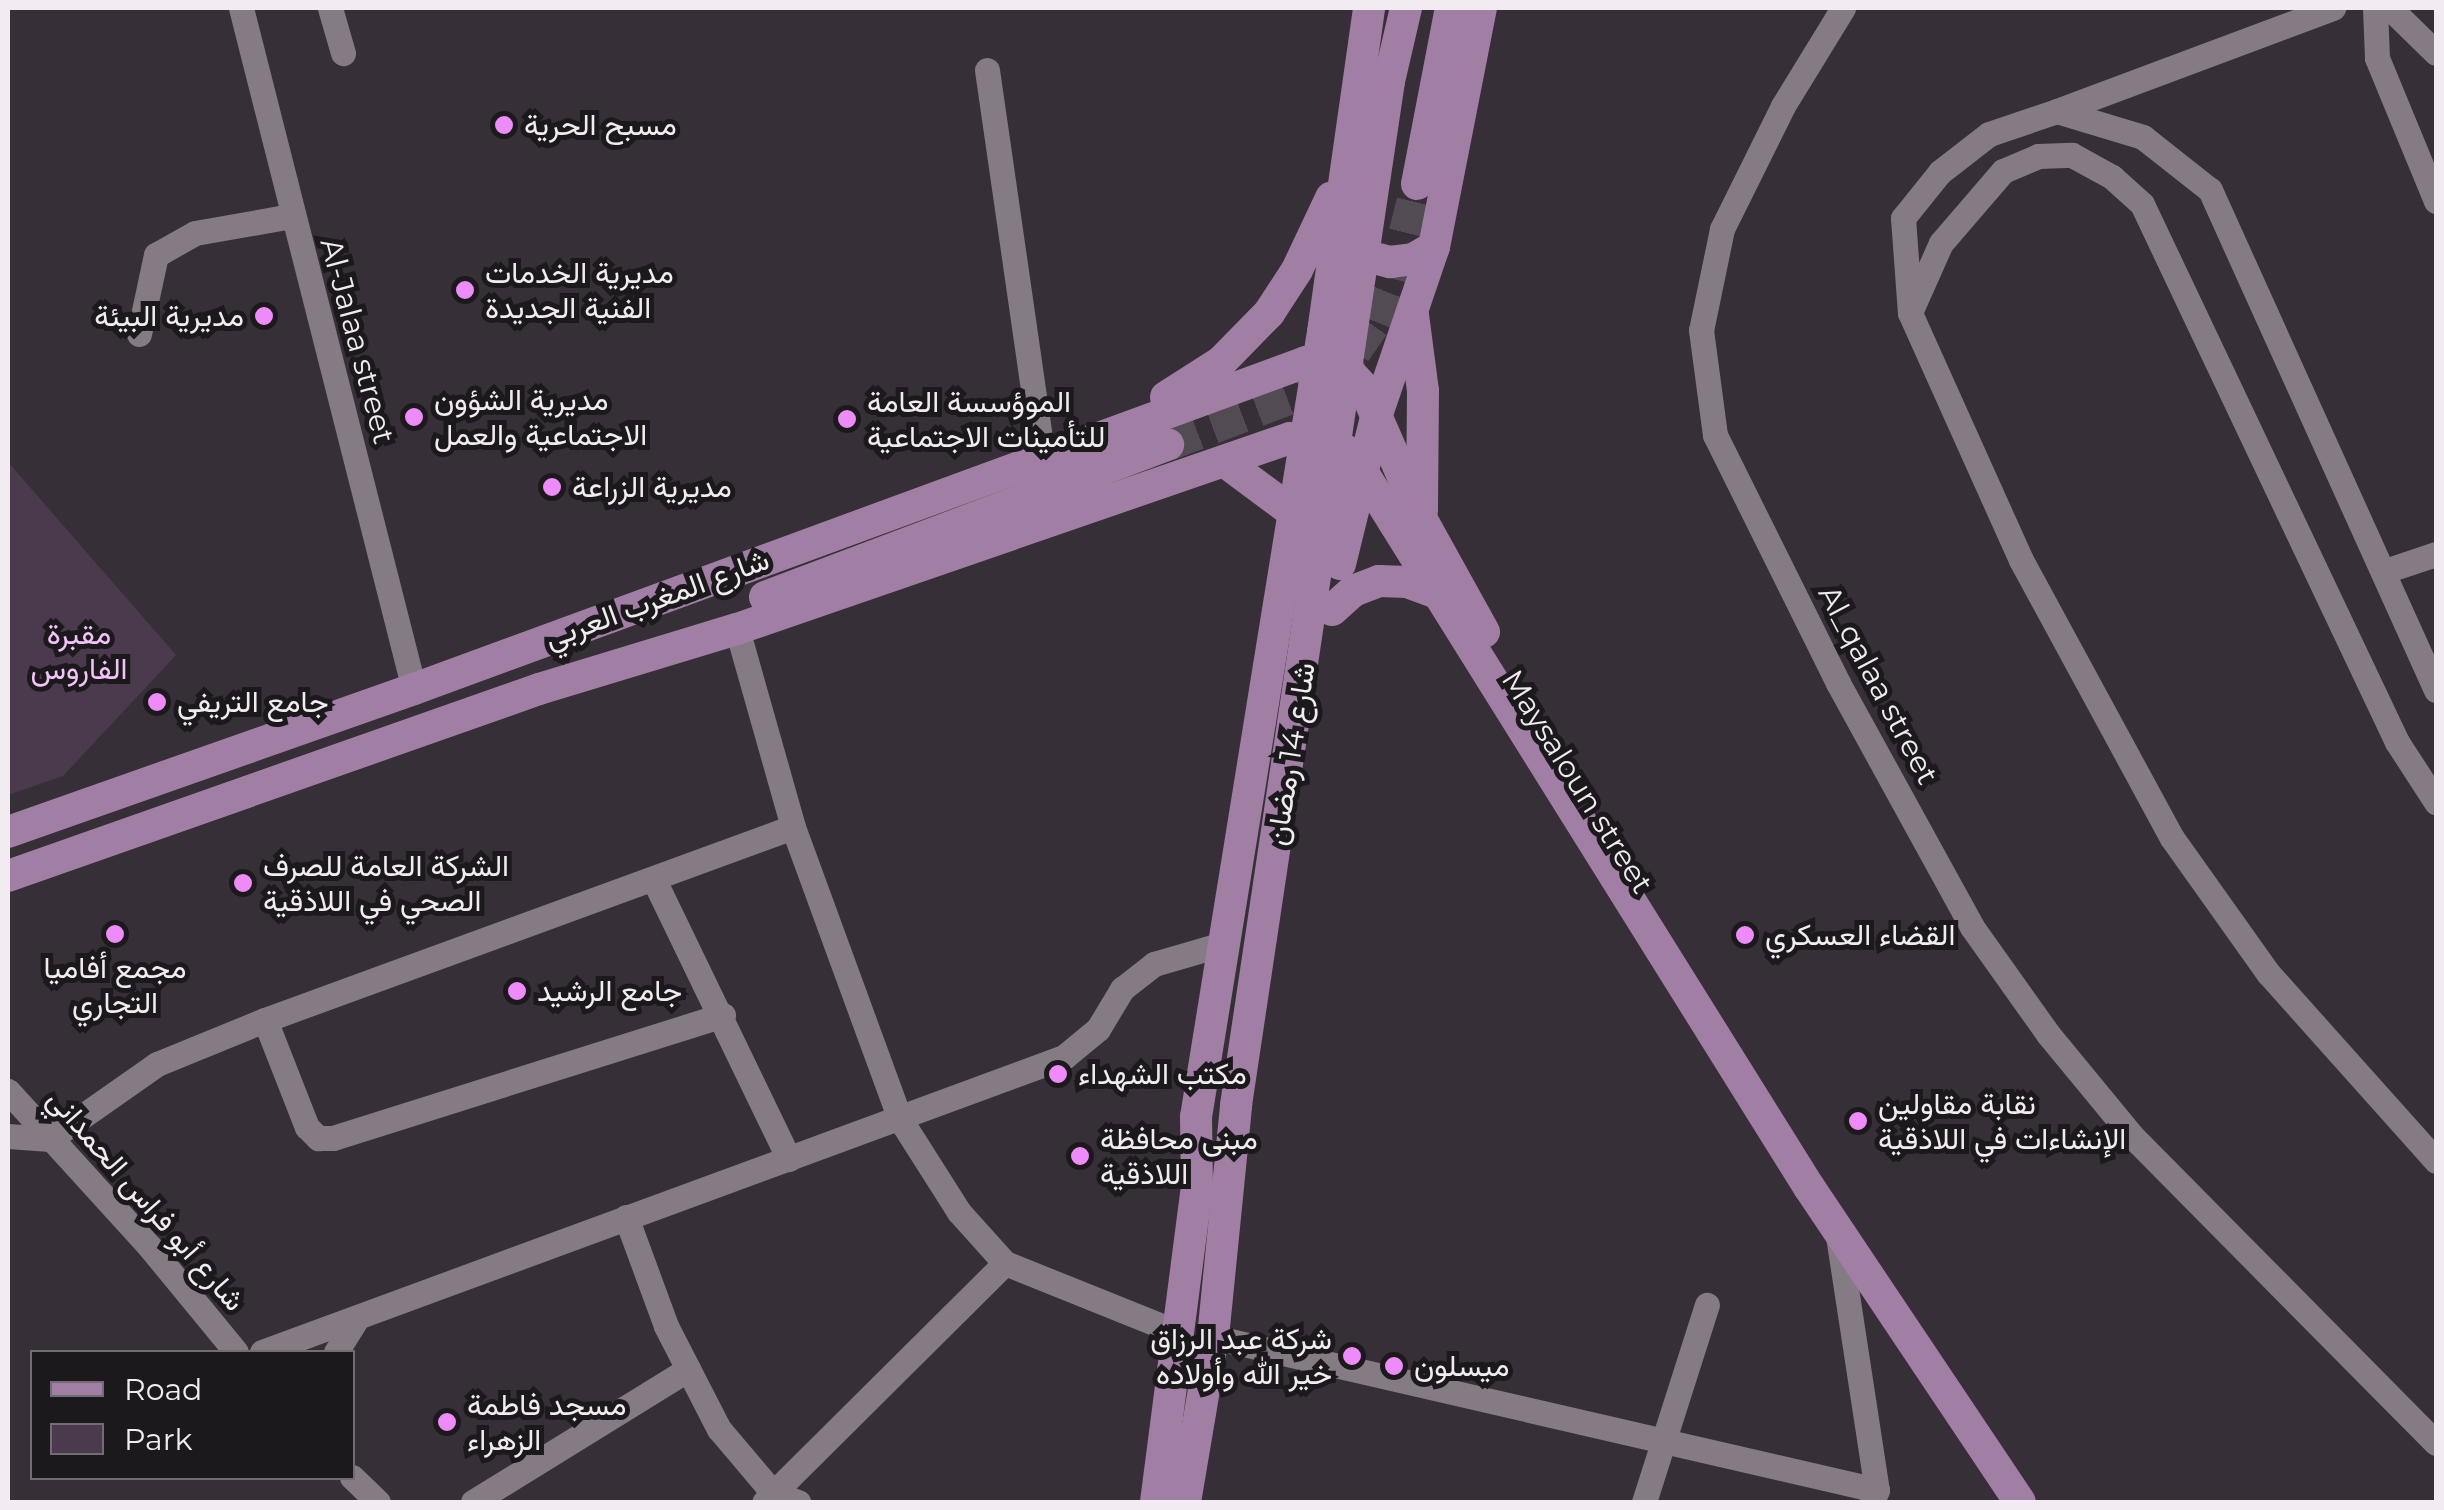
<!DOCTYPE html>
<html>
<head>
<meta charset="utf-8">
<style>
	body { margin:0 }
	#map { position:relative; width:2444px; height:1510px; overflow:hidden; background:#372f38; font-family:Montserrat,Vazirmatn,sans-serif }
	div>[style] { position:absolute }
	.green>* { inset:0; background:#4b394d }
	.major-tunnel>* { height:32px; margin-top:-16px; transform-origin:0; background:repeating-linear-gradient(90deg,#534b54 0 32px,transparent 0 48px) }
	.minor>* { height:25px; margin:-12.5px; padding:0 12.5px; transform-origin:12.5px; border-radius:12.5px; background:#857b85 }
	.major>* { height:32px; margin:-16px; padding:0 16px; transform-origin:16px; border-radius:16px; background:#a17fa4 }
	.dots>* { width:28px; height:28px; translate:-50% -50%; box-sizing:border-box; border:5px solid #1c191d; border-radius:50% }
	span { translate:-50% -50%; white-space:nowrap; text-align:center; line-height:1.15; -webkit-text-stroke:10px #1c191d; paint-order:stroke }
	.poi-label { font-size:30px; color:#f2ecf2 }
	.left { translate:0 -50%; text-align:left }
	.right { translate:-100% -50%; text-align:right }
	.street-label { font-size:30px; color:#f2ecf2 }
	.park-label { font-size:30px; color:#f2c3f7 }
	.frame { position:absolute; inset:0; border:10px solid #f2ecf2; pointer-events:none }
	.legend { position:absolute; left:30px; top:1350px; width:325px; height:130px; box-sizing:border-box; background:#1c191d; border:2px solid #726d72; margin:0; padding:12px 18px; list-style:none; font-size:30px; color:#f2ecf2 }
	.legend li { display:flex; align-items:center; gap:20px; height:50px }
	.legend b { width:50px; border:2px solid #726d72 }
</style>
</head>
<body>
<div id="map">
	<div class="green">
		<i style="clip-path:polygon(8px 462px,176px 655px,63px 776px,8px 795px)"></i>
	</div>
	<div class="major-tunnel">
		<i style="left:1168px;top:445px;width:147px;rotate:-20.8deg"></i>
		<i style="left:1305px;top:393px;width:65px;rotate:-39.4deg"></i>
		<i style="left:1355px;top:352px;width:37px;rotate:-55deg"></i>
		<i style="left:1376px;top:322px;width:46px;rotate:-68.4deg"></i>
		<i style="left:1393px;top:279px;width:98px;rotate:-75.8deg"></i>
	</div>
	<div class="minor">
		<i style="left:241px;top:8px;width:703px;rotate:75.75deg"></i>
		<i style="left:330px;top:8px;width:47px;rotate:73.9deg"></i>
		<i style="left:1843px;top:8px;width:115px;rotate:121.5deg"></i>
		<i style="left:1783px;top:106px;width:137px;rotate:116.4deg"></i>
		<i style="left:1722px;top:229px;width:103px;rotate:101.7deg"></i>
		<i style="left:1701px;top:330px;width:106px;rotate:82.4deg"></i>
		<i style="left:1715px;top:435px;width:277px;rotate:63.6deg"></i>
		<i style="left:1838px;top:683px;width:278px;rotate:61.2deg"></i>
		<i style="left:1972px;top:927px;width:131px;rotate:54.6deg"></i>
		<i style="left:2048px;top:1034px;width:132px;rotate:50.5deg"></i>
		<i style="left:2132px;top:1136px;width:432px;rotate:45.3deg"></i>
		<i style="left:2375px;top:8px;width:50px;rotate:87.7deg"></i>
		<i style="left:2377px;top:58px;width:155px;rotate:67.6deg"></i>
		<i style="left:2390px;top:8px;width:64px;rotate:44.4deg"></i>
		<i style="left:987px;top:70px;width:391px;rotate:81.8deg"></i>
		<i style="left:2057px;top:111px;width:295px;rotate:-20.5deg"></i>
		<i style="left:1912px;top:308px;width:71px;rotate:-66deg"></i>
		<i style="left:1941px;top:243px;width:95px;rotate:-49.3deg"></i>
		<i style="left:2003px;top:171px;width:38px;rotate:-23deg"></i>
		<i style="left:2038px;top:156px;width:34px;rotate:-2deg"></i>
		<i style="left:2072px;top:155px;width:46px;rotate:28.8deg"></i>
		<i style="left:2112px;top:177px;width:40px;rotate:42deg"></i>
		<i style="left:2142px;top:204px;width:595px;rotate:64.64deg"></i>
		<i style="left:2397px;top:742px;width:72px;rotate:57deg"></i>
		<i style="left:139px;top:334px;width:81px;rotate:-77.9deg"></i>
		<i style="left:156px;top:255px;width:45px;rotate:-29.4deg"></i>
		<i style="left:195px;top:233px;width:97px;rotate:-10deg"></i>
		<i style="left:2385px;top:571px;width:54px;rotate:-18.4deg"></i>
		<i style="left:737px;top:629px;width:206px;rotate:74.2deg"></i>
		<i style="left:793px;top:827px;width:311px;rotate:69.9deg"></i>
		<i style="left:900px;top:1119px;width:110px;rotate:57.6deg"></i>
		<i style="left:959px;top:1212px;width:69px;rotate:48deg"></i>
		<i style="left:1005px;top:1263px;width:339px;rotate:135.2deg"></i>
		<i style="left:2436px;top:690px;width:549px;rotate:-114.32deg"></i>
		<i style="left:2210px;top:190px;width:85px;rotate:-141.7deg"></i>
		<i style="left:2143px;top:137px;width:90px;rotate:-163.2deg"></i>
		<i style="left:2057px;top:111px;width:72px;rotate:161.3deg"></i>
		<i style="left:1989px;top:134px;width:62px;rotate:142.2deg"></i>
		<i style="left:1940px;top:172px;width:59px;rotate:128.8deg"></i>
		<i style="left:1903px;top:218px;width:95px;rotate:85.8deg"></i>
		<i style="left:1910px;top:313px;width:271px;rotate:65.8deg"></i>
		<i style="left:2021px;top:560px;width:316px;rotate:61.5deg"></i>
		<i style="left:2172px;top:838px;width:166px;rotate:54.6deg"></i>
		<i style="left:2268px;top:973px;width:252px;rotate:48.2deg"></i>
		<i style="left:654px;top:880px;width:310px;rotate:64.2deg"></i>
		<i style="left:265px;top:1020px;width:115px;rotate:68.6deg"></i>
		<i style="left:307px;top:1127px;width:16px;rotate:45deg"></i>
		<i style="left:318px;top:1138px;width:15px"></i>
		<i style="left:333px;top:1138px;width:409px;rotate:-17.5deg"></i>
		<i style="left:8px;top:1091px;width:210px;rotate:47.7deg"></i>
		<i style="left:149px;top:1246px;width:137px;rotate:50.6deg"></i>
		<i style="left:8px;top:1136px;width:42px;rotate:4.1deg"></i>
		<i style="left:50px;top:1139px;width:131px;rotate:-35deg"></i>
		<i style="left:157px;top:1064px;width:117px;rotate:-22.2deg"></i>
		<i style="left:265px;top:1020px;width:562px;rotate:-20.08deg"></i>
		<i style="left:626px;top:1217px;width:116px;rotate:69.8deg"></i>
		<i style="left:666px;top:1326px;width:116px;rotate:62.8deg"></i>
		<i style="left:719px;top:1429px;width:84px;rotate:49.8deg"></i>
		<i style="left:773px;top:1493px;width:27px;rotate:20deg"></i>
		<i style="left:1838px;top:1236px;width:257px;rotate:81.3deg"></i>
		<i style="left:1877px;top:1490px;width:13px;rotate:113deg"></i>
		<i style="left:1005px;top:1263px;width:188px;rotate:21.9deg"></i>
		<i style="left:1213px;top:1337px;width:681px;rotate:12.98deg"></i>
		<i style="left:262px;top:1352px;width:855px;rotate:-20.2deg"></i>
		<i style="left:1064px;top:1057px;width:44px;rotate:-39.5deg"></i>
		<i style="left:1098px;top:1029px;width:47px;rotate:-59deg"></i>
		<i style="left:1122px;top:989px;width:41px;rotate:-38deg"></i>
		<i style="left:1154px;top:964px;width:60px;rotate:-16.3deg"></i>
		<i style="left:336px;top:1352px;width:36px;rotate:-58deg"></i>
		<i style="left:352px;top:1477px;width:36px;rotate:44deg"></i>
		<i style="left:473px;top:1502px;width:253px;rotate:-31.7deg"></i>
		<i style="left:1644px;top:1502px;width:207px;rotate:-72.3deg"></i>
	</div>
	<div class="major">
		<i style="left:1417px;top:184px;width:179px;rotate:-79.1deg"></i>
		<i style="left:1349px;top:243px;width:22px;rotate:36deg"></i>
		<i style="left:1367px;top:256px;width:24px;rotate:15deg"></i>
		<i style="left:1390px;top:262px;width:23px;rotate:-7deg"></i>
		<i style="left:1413px;top:259px;width:24px;rotate:-30deg"></i>
		<i style="left:1413px;top:315px;width:77px;rotate:82.5deg"></i>
		<i style="left:1423px;top:391px;width:120px;rotate:90.5deg"></i>
		<i style="left:1166px;top:397px;width:65px;rotate:-32.5deg"></i>
		<i style="left:1221px;top:362px;width:69px;rotate:-45.6deg"></i>
		<i style="left:1269px;top:313px;width:51px;rotate:-56.9deg"></i>
		<i style="left:1297px;top:270px;width:80px;rotate:-64.7deg"></i>
		<i style="left:1224px;top:461px;width:77px;rotate:36.6deg"></i>
		<i style="left:1340px;top:564px;width:151px;rotate:-76.2deg"></i>
		<i style="left:1376px;top:417px;width:180px;rotate:-71.2deg"></i>
		<i style="left:1434px;top:247px;width:244px;rotate:-78.9deg"></i>
		<i style="left:765px;top:597px;width:431px;rotate:-20.7deg"></i>
		<i style="left:1332px;top:610px;width:28px;rotate:-42deg"></i>
		<i style="left:1353px;top:591px;width:28px;rotate:-21deg"></i>
		<i style="left:1379px;top:581px;width:28px;rotate:2deg"></i>
		<i style="left:1407px;top:582px;width:29px;rotate:20deg"></i>
		<i style="left:8px;top:832px;width:430px;rotate:-19.4deg"></i>
		<i style="left:414px;top:689px;width:950px;rotate:-20.13deg"></i>
		<i style="left:1306px;top:362px;width:23px"></i>
		<i style="left:1329px;top:362px;width:20px;rotate:24deg"></i>
		<i style="left:1347px;top:370px;width:25px;rotate:47deg"></i>
		<i style="left:1364px;top:388px;width:144px;rotate:66.3deg"></i>
		<i style="left:1422px;top:520px;width:128px;rotate:61deg"></i>
		<i style="left:8px;top:876px;width:563px;rotate:-19.4deg"></i>
		<i style="left:539px;top:689px;width:207px;rotate:-16.9deg"></i>
		<i style="left:737px;top:629px;width:585px;rotate:-19.05deg"></i>
		<i style="left:1290px;top:438px;width:29px;rotate:-2deg"></i>
		<i style="left:1319px;top:437px;width:29px;rotate:27deg"></i>
		<i style="left:1345px;top:450px;width:14px;rotate:45deg"></i>
		<i style="left:1355px;top:460px;width:857px;rotate:58.02deg"></i>
		<i style="left:1809px;top:1187px;width:379px;rotate:56.2deg"></i>
		<i style="left:1156px;top:1502px;width:317px;rotate:-82.6deg"></i>
		<i style="left:1197px;top:1188px;width:71px;rotate:-90.8deg"></i>
		<i style="left:1196px;top:1117px;width:795px;rotate:-80.81deg"></i>
		<i style="left:1323px;top:332px;width:327px;rotate:-81.9deg"></i>
		<i style="left:1185px;top:1502px;width:167px;rotate:-80.4deg"></i>
		<i style="left:1213px;top:1337px;width:233px;rotate:-84.3deg"></i>
		<i style="left:1236px;top:1105px;width:1035px;rotate:-81.5deg"></i>
		<i style="left:1389px;top:81px;width:75px;rotate:-76.9deg"></i>
	</div>
	<div class="dots">
		<i style="left:504px;top:125px;background:#ed8cf9"></i>
		<i style="left:465px;top:290px;background:#ed8cf9"></i>
		<i style="left:264px;top:316px;background:#ed8cf9"></i>
		<i style="left:414px;top:417px;background:#ed8cf9"></i>
		<i style="left:847px;top:419px;background:#ed8cf9"></i>
		<i style="left:552px;top:487px;background:#ed8cf9"></i>
		<i style="left:157px;top:702px;background:#ed8cf9"></i>
		<i style="left:243px;top:883px;background:#ed8cf9"></i>
		<i style="left:115px;top:934px;background:#ed8cf9"></i>
		<i style="left:1745px;top:935px;background:#ed8cf9"></i>
		<i style="left:517px;top:991px;background:#ed8cf9"></i>
		<i style="left:1058px;top:1074px;background:#ed8cf9"></i>
		<i style="left:1858px;top:1121px;background:#ed8cf9"></i>
		<i style="left:1080px;top:1156px;background:#ed8cf9"></i>
		<i style="left:1352px;top:1356px;background:#ed8cf9"></i>
		<i style="left:1394px;top:1366px;background:#ed8cf9"></i>
		<i style="left:447px;top:1422px;background:#ed8cf9"></i>
	</div>
	<div class="poi-label">
		<span class="left" style="left:524px;top:125px">مسبح الحرية</span>
		<span class="left" style="left:485px;top:290px">مديرية الخدمات<br>الفنية الجديدة</span>
		<span class="right" style="left:244px;top:316px">مديرية البيئة</span>
		<span class="left" style="left:434px;top:417px">مديرية الشؤون<br>الاجتماعية والعمل</span>
		<span class="left" style="left:867px;top:419px">الموؤسسة العامة<br>للتأمينات الاجتماعية</span>
		<span class="left" style="left:572px;top:487px">مديرية الزراعة</span>
		<span class="left" style="left:177px;top:702px">جامع التريفي</span>
		<span class="left" style="left:263px;top:883px">الشركة العامة للصرف<br>الصحي في اللاذقية</span>
		<span class="left" style="left:1765px;top:935px">القضاء العسكري</span>
		<span style="left:115px;top:985px">مجمع أفاميا<br>التجاري</span>
		<span class="left" style="left:537px;top:991px">جامع الرشيد</span>
		<span class="left" style="left:1078px;top:1074px">مكتب الشهداء</span>
		<span class="left" style="left:1878px;top:1121px">نقابة مقاولين<br>الإنشاءات في اللاذقية</span>
		<span class="left" style="left:1100px;top:1156px">مبنى محافظة<br>اللاذقية</span>
		<span class="right" style="left:1332px;top:1356px">شركة عبد الرزاق<br>خير الله وأولاده</span>
		<span class="left" style="left:1414px;top:1366px">ميسلون</span>
		<span class="left" style="left:467px;top:1422px">مسجد فاطمة<br>الزهراء</span>
	</div>
	<div class="street-label">
		<span style="left:357px;top:341px;rotate:75deg">Al-Jalaa street</span>
		<span style="left:657px;top:599px;rotate:-20deg">شارع المغرب العربي</span>
		<span style="left:1878px;top:685px;rotate:62deg">Al_qalaa street</span>
		<span style="left:1291px;top:754px;rotate:-81deg">شارع 14 رمضان</span>
		<span style="left:1577px;top:782px;rotate:58deg">Maysaloun street</span>
		<span style="left:146px;top:1200px;rotate:49deg">شارع أبو فراس الحمداني</span>
	</div>
	<div class="park-label">
		<span style="left:79px;top:651px">مقبرة<br>الفاروس</span>
	</div>
	<div class="frame"></div>
	<ul class="legend">
	<li><b style="height:12px;background:#a17fa4"></b>Road</li>
	<li><b style="height:28px;background:#4b394d"></b>Park</li>
	</ul>
</div>
</body>
</html>
